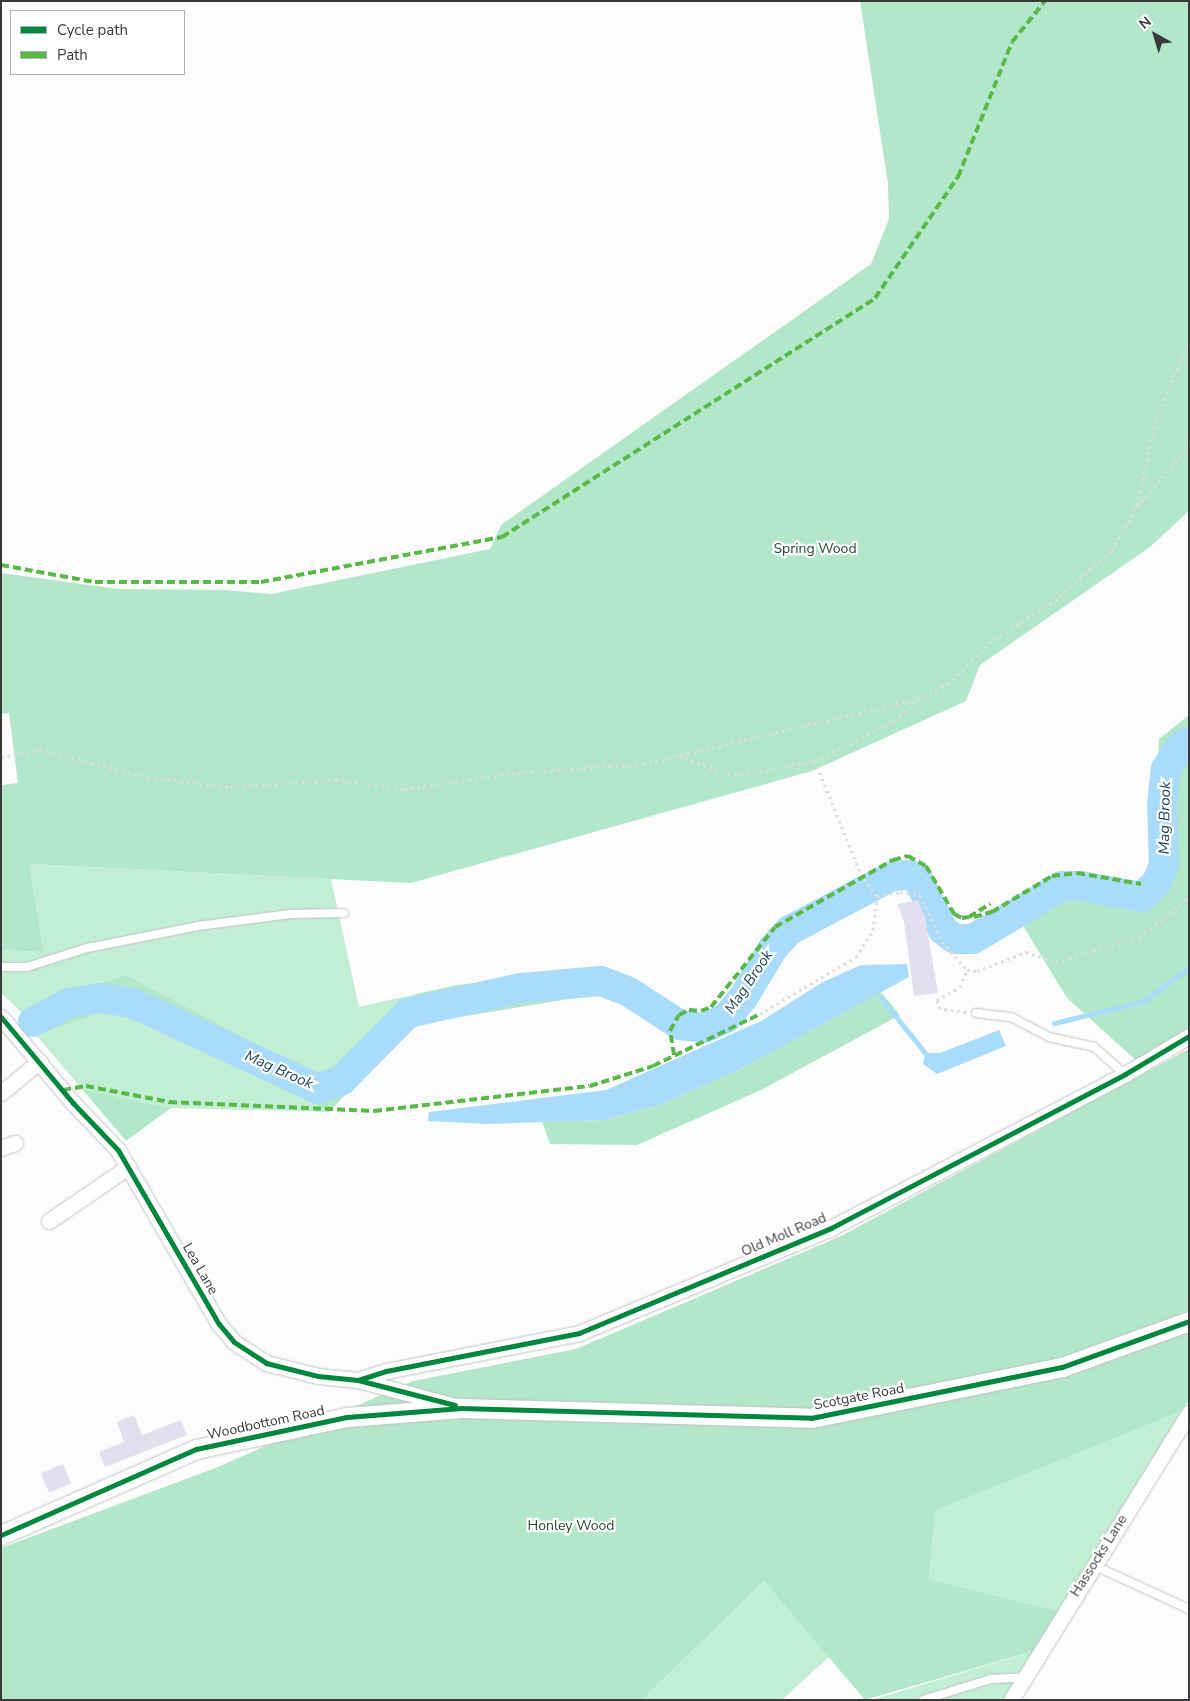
<!DOCTYPE html>
<html>
<head>
<meta charset="utf-8">
<style>
	body { margin:0 }
	#map { position:relative; width:1190px; height:1701px; overflow:hidden; background:#fcfcfd; font-family:"Nunito Sans",sans-serif }
	div>[style] { position:absolute }
	.green>* { inset:0; background:#c2efd4 }
	.forest>* { inset:0; background:#b3e7ca }
	.water>* { inset:0; background:#a9dcfa }
	.stream>* { height:5px; margin:-2.5px; padding:0 2.5px; transform-origin:2.5px; border-radius:2.5px; background:#a9dcfa }
	.river>* { height:30px; margin:-15px; padding:0 15px; transform-origin:15px; border-radius:15px; background:#a9dcfa }
	.building>* { inset:0; background:#e3dfef; transform-origin:0 0 }
	.path>* { height:3px; margin-top:-1.5px; transform-origin:0; background:repeating-linear-gradient(90deg,#ddd 0 2.5px,transparent 0 6.5px) }
	.roads { filter:drop-shadow(0 0 1px #c3c2c5) drop-shadow(0 0 1px #c3c2c5) }
	.service>* { height:8px; margin:-4px; padding:0 4px; transform-origin:4px; border-radius:4px; background:#fff }
	.minor>* { height:15px; margin:-7.5px; padding:0 7.5px; transform-origin:7.5px; border-radius:7.5px; background:#fff }
	.tertiary>* { height:19px; margin:-9.5px; padding:0 9.5px; transform-origin:9.5px; border-radius:9.5px; background:#fff }
	.quiet>* { height:4px; margin-top:-2px; transform-origin:0; background:repeating-linear-gradient(90deg,#58b947 0 8px,transparent 0 12px) }
	.cycleway>* { height:5px; margin:-2.5px; padding:0 2.5px; transform-origin:2.5px; border-radius:2.5px; background:#00873e }
	span { translate:-50% -50%; white-space:nowrap; text-align:center; line-height:1.15; -webkit-text-stroke:4.5px #fff; paint-order:stroke }
	.park-label { font-size:14px; color:#204731 }
	.street-label { font-size:14px; color:#3a393e }
	.water-label { font-size:15px; color:#163f54; font-style:italic }
	.frame { position:absolute; inset:0; border:2px solid #3a393e; pointer-events:none }
	.legend { position:absolute; left:10px; top:10px; width:175px; height:65px; box-sizing:border-box; background:#fff; border:1px solid #b0b0b2; margin:0; padding:6px 9px; list-style:none; font-size:15px; color:#3a393e }
	.legend li { display:flex; align-items:center; gap:10px; height:25px }
	.legend b { width:25px; border:1px solid #b0b0b2 }
	.north { position:absolute; left:1130px; top:10px; width:50px; height:50px; -webkit-text-stroke:4px #fff; paint-order:stroke; rotate:321deg; font-size:14px; font-weight:700; line-height:20px; text-align:center; color:#3a393e }
	.north::after { content:''; display:block; margin:auto; width:18px; height:22px; background:#3a393e; clip-path:polygon(50% 0,100% 100%,50% 72%,0 100%) }
</style>
</head>
<body>
<div id="map">
	<div class="green">
		<i style="clip-path:polygon(29px 864px,331px 879px,359px 1007px,416px 994px,321px 1077px,126px 975px,20px 1011px,1px 993px,1px 950px,44px 952px)"></i>
		<i style="clip-path:polygon(123px 1006px,329px 1112px,171px 1108px,82px 1089px,36px 1035px)"></i>
		<i style="clip-path:polygon(1182px 1411px,1059px 1611px,929px 1579px,935px 1511px)"></i>
		<i style="clip-path:polygon(764px 1581px,829px 1657px,782px 1700px,642px 1700px)"></i>
		<i style="clip-path:polygon(1037px 1650px,1004px 1700px,872px 1700px)"></i>
	</div>
	<div class="forest">
		<i style="clip-path:polygon(860px 1px,1189px 1px,1189px 511px,1150px 547px,980px 665px,966px 701px,812px 771px,411px 883px,29px 864px,44px 952px,1px 950px,1px 785px,18px 783px,9px 713px,1px 714px,1px 573px,119px 589px,226px 590px,271px 594px,490px 549px,501px 525px,871px 264px,889px 219px,888px 184px)"></i>
		<i style="clip-path:polygon(1189px 715px,1189px 1030px,1138px 1062px,1067px 998px,1011px 906px,1057px 881px,1079px 879px,1142px 888px,1151px 881px,1159px 739px)"></i>
		<i style="clip-path:polygon(612px 969px,617px 991px,412px 1025px,329px 1112px,123px 1006px,36px 1035px,20px 1011px,126px 975px,321px 1077px,416px 994px,457px 985px)"></i>
		<i style="clip-path:polygon(881px 992px,900px 1015px,761px 1090px,637px 1145px,550px 1144px,542px 1122px,605px 1120px,662px 1104px,739px 1070px)"></i>
		<i style="clip-path:polygon(1189px 1049px,1189px 1400px,1182px 1411px,935px 1511px,929px 1579px,1059px 1611px,1037px 1650px,865px 1700px,764px 1581px,642px 1700px,1px 1700px,1px 1548px,218px 1467px,413px 1381px,576px 1349px,841px 1236px)"></i>
		<i style="clip-path:polygon(82px 1089px,171px 1108px,126px 1141px)"></i>
	</div>
	<div class="water">
		<i style="clip-path:polygon(907px 964px,909px 977px,739px 1070px,662px 1104px,605px 1120px,487px 1124px,428px 1121px,429px 1112px,606px 1090px,761px 1021px,823px 982px,861px 965px)"></i>
		<i style="clip-path:polygon(999px 1030px,1006px 1046px,937px 1074px,923px 1064px,925px 1053px,940px 1053px)"></i>
	</div>
	<div class="stream">
		<i style="left:881px;top:998px;width:70px;rotate:51.3deg"></i>
		<i style="left:1054px;top:1023px;width:93px;rotate:-13.7deg"></i>
		<i style="left:1144px;top:1001px;width:56px;rotate:-37.1deg"></i>
	</div>
	<div class="river">
		<i style="left:33px;top:1022px;width:41px;rotate:-27.8deg"></i>
		<i style="left:69px;top:1003px;width:32px;rotate:-9deg"></i>
		<i style="left:101px;top:998px;width:31px;rotate:9deg"></i>
		<i style="left:132px;top:1003px;width:205px;rotate:24.8deg"></i>
		<i style="left:318px;top:1089px;width:26px;rotate:-21deg"></i>
		<i style="left:342px;top:1080px;width:94px;rotate:-45.4deg"></i>
		<i style="left:408px;top:1013px;width:116px;rotate:-12.5deg"></i>
		<i style="left:521px;top:988px;width:80px;rotate:-5deg"></i>
		<i style="left:601px;top:981px;width:30px;rotate:21deg"></i>
		<i style="left:629px;top:992px;width:61px;rotate:32.9deg"></i>
		<i style="left:680px;top:1025px;width:24px;rotate:7deg"></i>
		<i style="left:704px;top:1028px;width:24px;rotate:-24deg"></i>
		<i style="left:726px;top:1018px;width:26px;rotate:-50deg"></i>
		<i style="left:743px;top:998px;width:58px;rotate:-59deg"></i>
		<i style="left:773px;top:948px;width:25px;rotate:-47deg"></i>
		<i style="left:790px;top:930px;width:115px;rotate:-27.9deg"></i>
		<i style="left:892px;top:876px;width:18px;rotate:-3deg"></i>
		<i style="left:910px;top:875px;width:9px;rotate:27deg"></i>
		<i style="left:918px;top:879px;width:57px;rotate:63.9deg"></i>
		<i style="left:943px;top:930px;width:15px;rotate:37deg"></i>
		<i style="left:955px;top:939px;width:18px"></i>
		<i style="left:973px;top:939px;width:104px;rotate:-30.8deg"></i>
		<i style="left:1062px;top:886px;width:19px"></i>
		<i style="left:1081px;top:886px;width:62px;rotate:10.2deg"></i>
		<i style="left:1142px;top:897px;width:21px;rotate:-45deg"></i>
		<i style="left:1157px;top:882px;width:18px;rotate:-68deg"></i>
		<i style="left:1164px;top:865px;width:60px;rotate:-91.9deg"></i>
		<i style="left:1162px;top:805px;width:36px;rotate:-84deg"></i>
		<i style="left:1166px;top:769px;width:26px;rotate:-58deg"></i>
		<i style="left:1180px;top:747px;width:11px;rotate:-34deg"></i>
	</div>
	<div class="building">
		<i style="clip-path:polygon(918px 900px,925px 917px,938px 993px,914px 996px,904px 922px,897px 904px)"></i>
		<i style="clip-path:polygon(134px 1415px,142px 1435px,181px 1420px,187px 1435px,105px 1467px,99px 1452px,124px 1442px,117px 1422px)"></i>
		<i style="left:63px;top:1464px;width:21px;height:24px;rotate:67deg"></i>
	</div>
	<div class="path">
		<i style="left:1137px;top:505px;width:89px;rotate:-77.1deg"></i>
		<i style="left:1157px;top:418px;width:82px;rotate:-67.2deg"></i>
		<i style="left:679px;top:756px;width:59px;rotate:20deg"></i>
		<i style="left:734px;top:776px;width:82px;rotate:-10.5deg"></i>
		<i style="left:815px;top:761px;width:89px;rotate:-26.9deg"></i>
		<i style="left:894px;top:721px;width:31px;rotate:-42deg"></i>
		<i style="left:1px;top:757px;width:40px;rotate:-10deg"></i>
		<i style="left:40px;top:750px;width:111px;rotate:14deg"></i>
		<i style="left:148px;top:777px;width:83px;rotate:7deg"></i>
		<i style="left:230px;top:787px;width:106px;rotate:-3.8deg"></i>
		<i style="left:336px;top:780px;width:69px;rotate:7.5deg"></i>
		<i style="left:404px;top:789px;width:109px;rotate:-8.4deg"></i>
		<i style="left:512px;top:773px;width:131px;rotate:-3.9deg"></i>
		<i style="left:643px;top:764px;width:283px;rotate:-13.3deg"></i>
		<i style="left:918px;top:699px;width:34px;rotate:-27deg"></i>
		<i style="left:948px;top:684px;width:64px;rotate:-44.4deg"></i>
		<i style="left:994px;top:639px;width:66px;rotate:-32deg"></i>
		<i style="left:1050px;top:604px;width:82px;rotate:-41.1deg"></i>
		<i style="left:1112px;top:550px;width:50px;rotate:-59.8deg"></i>
		<i style="left:1137px;top:507px;width:80px;rotate:-49.6deg"></i>
		<i style="left:877px;top:896px;width:23px;rotate:-10deg"></i>
		<i style="left:900px;top:892px;width:20px;rotate:9deg"></i>
		<i style="left:920px;top:895px;width:52px;rotate:64.9deg"></i>
		<i style="left:942px;top:942px;width:38px;rotate:48deg"></i>
		<i style="left:967px;top:970px;width:10px;rotate:6deg"></i>
		<i style="left:977px;top:971px;width:53px;rotate:-21.2deg"></i>
		<i style="left:1026px;top:952px;width:32px;rotate:18deg"></i>
		<i style="left:1056px;top:962px;width:87px;rotate:-16.8deg"></i>
		<i style="left:1139px;top:937px;width:63px;rotate:-38deg"></i>
		<i style="left:966px;top:1012px;width:26px;rotate:-173deg"></i>
		<i style="left:940px;top:1009px;width:9px;rotate:-108deg"></i>
		<i style="left:937px;top:1000px;width:26px;rotate:-29deg"></i>
		<i style="left:960px;top:987px;width:18px;rotate:-68deg"></i>
		<i style="left:760px;top:1014px;width:112px;rotate:-30.7deg"></i>
		<i style="left:856px;top:957px;width:32px;rotate:-58deg"></i>
		<i style="left:873px;top:930px;width:34px;rotate:-83deg"></i>
		<i style="left:877px;top:896px;width:24px;rotate:-128deg"></i>
		<i style="left:862px;top:877px;width:125px;rotate:-112.1deg"></i>
	</div>
	<div class="roads">
		<div class="service">
			<i style="left:1px;top:967px;width:26px"></i>
			<i style="left:27px;top:967px;width:63px;rotate:-17.6deg"></i>
			<i style="left:87px;top:948px;width:113px;rotate:-11.2deg"></i>
			<i style="left:198px;top:926px;width:93px;rotate:-7.4deg"></i>
			<i style="left:290px;top:914px;width:54px;rotate:-1.1deg"></i>
			<i style="left:976px;top:1013px;width:35px;rotate:7deg"></i>
			<i style="left:1011px;top:1017px;width:43px;rotate:27.8deg"></i>
			<i style="left:1049px;top:1037px;width:46px;rotate:12.5deg"></i>
			<i style="left:1094px;top:1047px;width:41px;rotate:41.1deg"></i>
			<i style="left:1093px;top:1565px;width:106px;rotate:24.6deg"></i>
			<i style="left:923px;top:1700px;width:71px;rotate:-17.2deg"></i>
			<i style="left:991px;top:1679px;width:34px;rotate:-3deg"></i>
		</div>
		<div class="minor">
			<i style="left:1px;top:1017px;width:112px;rotate:50.1deg"></i>
			<i style="left:73px;top:1103px;width:65px;rotate:46.2deg"></i>
			<i style="left:118px;top:1150px;width:201px;rotate:59.9deg"></i>
			<i style="left:219px;top:1324px;width:23px;rotate:50deg"></i>
			<i style="left:234px;top:1342px;width:38px;rotate:33deg"></i>
			<i style="left:266px;top:1363px;width:54px;rotate:14deg"></i>
			<i style="left:318px;top:1376px;width:40px;rotate:5.7deg"></i>
			<i style="left:358px;top:1380px;width:105px;rotate:15deg"></i>
			<i style="left:1px;top:1093px;width:50px;rotate:-39.4deg"></i>
			<i style="left:1px;top:1148px;width:15px;rotate:-20deg"></i>
			<i style="left:49px;top:1221px;width:96px;rotate:-34.4deg"></i>
			<i style="left:358px;top:1380px;width:29px;rotate:-18deg"></i>
			<i style="left:386px;top:1371px;width:197px;rotate:-11.1deg"></i>
			<i style="left:579px;top:1333px;width:273px;rotate:-22.6deg"></i>
			<i style="left:831px;top:1228px;width:332px;rotate:-27.6deg"></i>
			<i style="left:1125px;top:1074px;width:74px;rotate:-30.7deg"></i>
			<i style="left:1011px;top:1700px;width:338px;rotate:-58.2deg"></i>
		</div>
		<div class="tertiary">
			<i style="left:1px;top:1535px;width:213px;rotate:-23.8deg"></i>
			<i style="left:196px;top:1449px;width:154px;rotate:-12deg"></i>
			<i style="left:347px;top:1417px;width:115px;rotate:-4.5deg"></i>
			<i style="left:462px;top:1408px;width:349px;rotate:1.6deg"></i>
			<i style="left:811px;top:1418px;width:256px;rotate:-11.5deg"></i>
			<i style="left:1062px;top:1367px;width:135px;rotate:-19.9deg"></i>
		</div>
	</div>
	<div class="quiet">
		<i style="left:1px;top:565px;width:96px;rotate:10.3deg"></i>
		<i style="left:95px;top:582px;width:166px"></i>
		<i style="left:261px;top:582px;width:245px;rotate:-10.6deg"></i>
		<i style="left:502px;top:537px;width:443px;rotate:-32.6deg"></i>
		<i style="left:875px;top:298px;width:147px;rotate:-55.6deg"></i>
		<i style="left:958px;top:177px;width:145px;rotate:-68.2deg"></i>
		<i style="left:1012px;top:42px;width:53px;rotate:-51.2deg"></i>
		<i style="left:974px;top:917px;width:19px;rotate:-16deg"></i>
		<i style="left:992px;top:912px;width:70px;rotate:-31deg"></i>
		<i style="left:1052px;top:876px;width:25px;rotate:-7deg"></i>
		<i style="left:1077px;top:873px;width:65px;rotate:9.8deg"></i>
		<i style="left:674px;top:1055px;width:24px;rotate:-99deg"></i>
		<i style="left:670px;top:1031px;width:18px;rotate:-61deg"></i>
		<i style="left:679px;top:1015px;width:11px;rotate:-27deg"></i>
		<i style="left:689px;top:1010px;width:12px;rotate:5deg"></i>
		<i style="left:701px;top:1011px;width:11px;rotate:-22deg"></i>
		<i style="left:711px;top:1007px;width:102px;rotate:-51.3deg"></i>
		<i style="left:775px;top:927px;width:136px;rotate:-29.6deg"></i>
		<i style="left:893px;top:860px;width:16px;rotate:-15deg"></i>
		<i style="left:908px;top:856px;width:21px;rotate:29deg"></i>
		<i style="left:926px;top:866px;width:56px;rotate:59.7deg"></i>
		<i style="left:954px;top:914px;width:9px;rotate:27deg"></i>
		<i style="left:962px;top:918px;width:7px;rotate:-8deg"></i>
		<i style="left:969px;top:917px;width:25px;rotate:-32deg"></i>
		<i style="left:63px;top:1090px;width:23px;rotate:-10deg"></i>
		<i style="left:86px;top:1086px;width:85px;rotate:10.9deg"></i>
		<i style="left:169px;top:1102px;width:205px;rotate:2.5deg"></i>
		<i style="left:374px;top:1111px;width:217px;rotate:-6.6deg"></i>
		<i style="left:590px;top:1086px;width:66px;rotate:-17.6deg"></i>
		<i style="left:653px;top:1066px;width:119px;rotate:-25.9deg"></i>
	</div>
	<div class="cycleway">
		<i style="left:1px;top:1017px;width:112px;rotate:50.1deg"></i>
		<i style="left:73px;top:1103px;width:65px;rotate:46.2deg"></i>
		<i style="left:118px;top:1150px;width:201px;rotate:59.9deg"></i>
		<i style="left:219px;top:1324px;width:23px;rotate:50deg"></i>
		<i style="left:234px;top:1342px;width:38px;rotate:33deg"></i>
		<i style="left:266px;top:1363px;width:54px;rotate:14deg"></i>
		<i style="left:318px;top:1376px;width:40px;rotate:5.7deg"></i>
		<i style="left:358px;top:1380px;width:100px;rotate:14.5deg"></i>
		<i style="left:358px;top:1380px;width:29px;rotate:-18deg"></i>
		<i style="left:386px;top:1371px;width:197px;rotate:-11.1deg"></i>
		<i style="left:579px;top:1333px;width:273px;rotate:-22.6deg"></i>
		<i style="left:831px;top:1228px;width:332px;rotate:-27.6deg"></i>
		<i style="left:1125px;top:1074px;width:74px;rotate:-30.7deg"></i>
		<i style="left:1px;top:1535px;width:213px;rotate:-23.8deg"></i>
		<i style="left:196px;top:1449px;width:154px;rotate:-12deg"></i>
		<i style="left:347px;top:1417px;width:115px;rotate:-4.5deg"></i>
		<i style="left:462px;top:1408px;width:349px;rotate:1.6deg"></i>
		<i style="left:811px;top:1418px;width:256px;rotate:-11.5deg"></i>
		<i style="left:1062px;top:1367px;width:135px;rotate:-19.9deg"></i>
	</div>
	<div class="park-label">
		<span style="left:815px;top:549px">Spring Wood</span>
		<span style="left:571px;top:1526px">Honley Wood</span>
	</div>
	<div class="street-label">
		<span style="left:784px;top:1235px;rotate:-23deg">Old Moll Road</span>
		<span style="left:200px;top:1269px;rotate:60deg">Lea Lane</span>
		<span style="left:859px;top:1397px;rotate:-11deg">Scotgate Road</span>
		<span style="left:266px;top:1423px;rotate:-12deg">Woodbottom Road</span>
		<span style="left:1099px;top:1556px;rotate:-58deg">Hassocks Lane</span>
	</div>
	<div class="water-label">
		<span style="left:1165px;top:818px;rotate:-89deg">Mag Brook</span>
		<span style="left:749px;top:982px;rotate:-56deg">Mag Brook</span>
		<span style="left:279px;top:1070px;rotate:24deg">Mag Brook</span>
	</div>
	<div class="frame"></div>
	<ul class="legend">
	<li><b style="height:6px;background:#00873e"></b>Cycle path</li>
	<li><b style="height:6px;background:#58b947"></b>Path</li>
	</ul>
	<div class="north">N</div>
</div>
</body>
</html>
